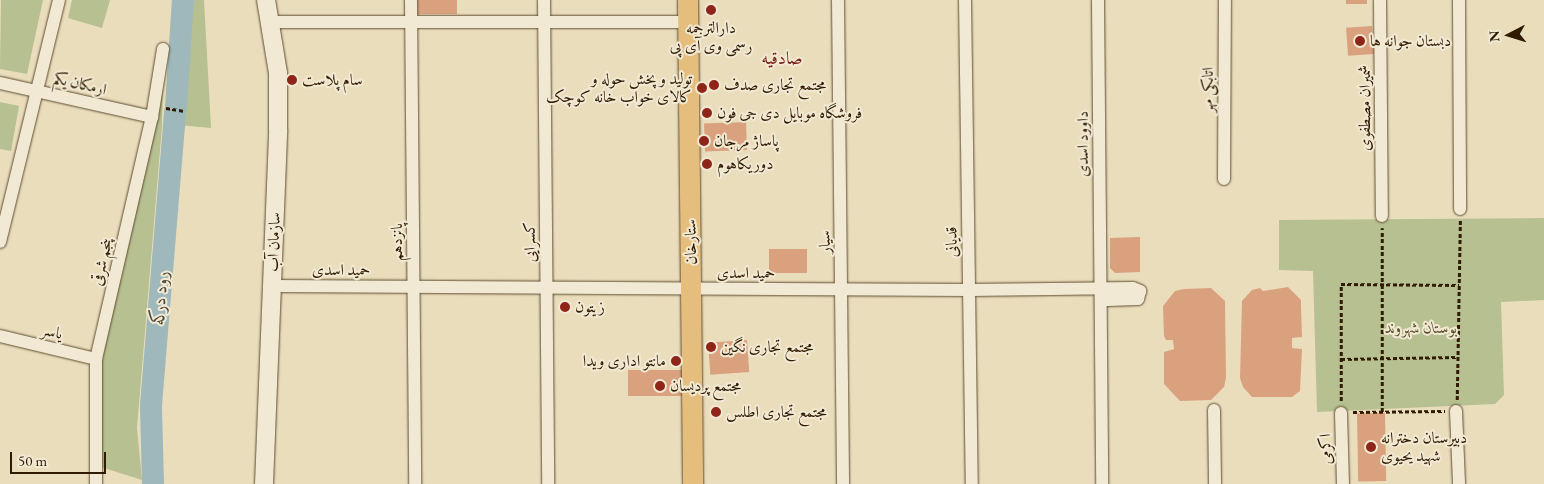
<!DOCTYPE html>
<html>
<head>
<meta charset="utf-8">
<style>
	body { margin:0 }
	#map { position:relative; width:1544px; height:484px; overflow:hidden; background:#eaddbc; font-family:"EB Garamond",Amiri,serif }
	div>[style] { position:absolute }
	.green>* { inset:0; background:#b7c090 }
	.river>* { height:22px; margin:-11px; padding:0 11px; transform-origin:11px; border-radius:11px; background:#9eb8bc }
	.building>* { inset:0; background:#daa17e; transform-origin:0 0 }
	.path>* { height:2.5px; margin-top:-1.25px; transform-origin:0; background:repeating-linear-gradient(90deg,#301b00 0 4px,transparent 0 6.5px) }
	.roads { filter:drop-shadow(0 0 1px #5e4c2f) drop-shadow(0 0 1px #5e4c2f) }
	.minor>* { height:12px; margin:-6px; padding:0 6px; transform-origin:6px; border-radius:6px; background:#f1e9d3 }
	.secondary>* { height:18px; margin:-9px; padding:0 9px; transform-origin:9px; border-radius:9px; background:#f1e9d3 }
	.primary>* { height:20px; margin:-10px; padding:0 10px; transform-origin:10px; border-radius:10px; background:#e5be7e }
	.dots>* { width:14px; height:14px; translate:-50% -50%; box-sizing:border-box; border:2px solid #f1e9d3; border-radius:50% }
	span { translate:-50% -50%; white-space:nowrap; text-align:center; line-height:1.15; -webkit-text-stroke:4px #f1e9d3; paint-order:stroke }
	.poi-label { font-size:16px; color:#301b00 }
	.left { translate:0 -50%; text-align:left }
	.right { translate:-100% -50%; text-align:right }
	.street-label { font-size:16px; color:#301b00 }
	.park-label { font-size:16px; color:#584d2b; font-style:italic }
	.neighbourhood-label { font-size:18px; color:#7a1f14 }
	.water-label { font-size:18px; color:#514a38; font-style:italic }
	.north { position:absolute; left:1484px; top:10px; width:50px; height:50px; -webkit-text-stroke:4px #f1e9d3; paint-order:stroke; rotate:265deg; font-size:14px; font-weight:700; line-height:20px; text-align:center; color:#301b00 }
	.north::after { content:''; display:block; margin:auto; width:18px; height:22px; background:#301b00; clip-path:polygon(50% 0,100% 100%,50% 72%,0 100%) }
	.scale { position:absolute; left:10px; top:452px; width:96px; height:22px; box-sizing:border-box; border:2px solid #301b00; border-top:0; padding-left:6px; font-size:15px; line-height:18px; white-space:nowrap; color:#301b00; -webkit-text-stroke:4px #f1e9d3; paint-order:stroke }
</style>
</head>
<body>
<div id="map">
	<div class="green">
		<i style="clip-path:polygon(1px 0,43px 0,27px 74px,0 69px)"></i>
		<i style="clip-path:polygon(72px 0,110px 0,102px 28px,68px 18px)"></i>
		<i style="clip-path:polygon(186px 0,204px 0,211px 128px,178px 125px)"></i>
		<i style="clip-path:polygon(163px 73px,162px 126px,137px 428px,142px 480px,101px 467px,102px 361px)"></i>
		<i style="clip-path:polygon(0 102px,19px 106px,11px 151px,0 149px)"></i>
		<i style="clip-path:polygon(1544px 218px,1544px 300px,1501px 302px,1504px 395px,1495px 404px,1317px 412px,1313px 271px,1279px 270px,1279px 220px)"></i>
	</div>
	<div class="river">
		<i style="left:176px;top:107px;width:107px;rotate:-86.3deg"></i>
		<i style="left:153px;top:484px;width:79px;rotate:-91.5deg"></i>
		<i style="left:151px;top:405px;width:294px;rotate:-85.3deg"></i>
	</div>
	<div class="building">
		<i style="left:416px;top:0;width:41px;height:14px"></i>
		<i style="left:1346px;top:0;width:21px;height:4px"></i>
		<i style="left:1372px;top:26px;width:28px;height:26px;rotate:86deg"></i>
		<i style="left:746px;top:122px;width:28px;height:42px;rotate:88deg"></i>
		<i style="clip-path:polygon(1140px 237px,1140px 272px,1115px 273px,1110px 268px,1110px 238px)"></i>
		<i style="left:769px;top:249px;width:38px;height:24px"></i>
		<i style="clip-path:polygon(1288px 287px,1301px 300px,1301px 306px,1302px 337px,1292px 338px,1292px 348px,1302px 349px,1300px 391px,1292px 397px,1252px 397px,1243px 387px,1240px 378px,1242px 301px,1252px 290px,1260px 288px,1263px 291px)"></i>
		<i style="clip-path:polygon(1184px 289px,1211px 288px,1225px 301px,1226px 378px,1224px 387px,1211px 400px,1180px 401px,1164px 384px,1164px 352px,1174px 349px,1173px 340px,1166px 340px,1164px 336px,1163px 306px,1175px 291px)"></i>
		<i style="left:747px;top:340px;width:32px;height:39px;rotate:86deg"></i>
		<i style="left:692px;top:370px;width:26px;height:64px;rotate:90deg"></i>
		<i style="left:1385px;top:413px;width:68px;height:28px;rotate:89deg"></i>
	</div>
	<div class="path">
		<i style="left:166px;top:108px;width:19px;rotate:9deg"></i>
		<i style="left:1341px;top:359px;width:116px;rotate:-1deg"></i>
		<i style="left:1457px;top:400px;width:180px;rotate:-89deg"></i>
		<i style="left:1341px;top:401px;width:117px;rotate:-90deg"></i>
		<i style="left:1341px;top:284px;width:118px;rotate:0.5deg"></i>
		<i style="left:1353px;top:412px;width:92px;rotate:-0.6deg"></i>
		<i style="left:1382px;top:412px;width:184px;rotate:-90deg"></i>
	</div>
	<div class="roads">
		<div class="minor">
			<i style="left:411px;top:0;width:484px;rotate:89.5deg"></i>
			<i style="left:544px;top:0;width:484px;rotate:89.5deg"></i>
			<i style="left:838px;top:0;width:484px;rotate:89.4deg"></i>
			<i style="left:965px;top:0;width:484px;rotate:89.2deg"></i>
			<i style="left:1098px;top:0;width:484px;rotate:89.5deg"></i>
			<i style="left:1380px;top:0;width:216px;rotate:89.5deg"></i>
			<i style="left:1459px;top:0;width:209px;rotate:89.7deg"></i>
			<i style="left:271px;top:22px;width:417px"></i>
			<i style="left:0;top:83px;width:156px;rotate:12.6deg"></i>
			<i style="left:1224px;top:179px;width:179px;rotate:-89.7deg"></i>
			<i style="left:0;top:242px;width:249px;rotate:-76.3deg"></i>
			<i style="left:273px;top:286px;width:696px;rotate:0.33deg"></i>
			<i style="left:969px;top:290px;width:164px;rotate:-0.7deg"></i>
			<i style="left:1133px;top:288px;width:8px;rotate:23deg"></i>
			<i style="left:1140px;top:291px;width:8px;rotate:104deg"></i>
			<i style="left:1138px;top:299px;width:37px;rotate:178deg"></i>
			<i style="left:0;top:336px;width:99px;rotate:13.5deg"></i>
			<i style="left:1214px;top:410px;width:74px;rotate:89.2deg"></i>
			<i style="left:1456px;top:411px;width:73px;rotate:87.6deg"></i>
			<i style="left:1341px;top:413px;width:71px;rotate:88.4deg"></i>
			<i style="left:96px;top:484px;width:125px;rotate:-90deg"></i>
			<i style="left:96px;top:359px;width:248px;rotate:-77deg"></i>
			<i style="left:152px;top:117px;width:69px;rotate:-80.8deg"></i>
		</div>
		<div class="secondary">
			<i style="left:264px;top:484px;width:355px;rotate:-87.7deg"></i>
			<i style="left:278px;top:129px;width:56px;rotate:-90deg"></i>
			<i style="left:278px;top:73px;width:74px;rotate:-99.3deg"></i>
		</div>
		<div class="primary">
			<i style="left:688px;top:0;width:484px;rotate:89.4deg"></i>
		</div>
	</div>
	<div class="dots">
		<i style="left:711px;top:10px;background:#8f2418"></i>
		<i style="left:1360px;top:41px;background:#8f2418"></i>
		<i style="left:292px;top:80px;background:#8f2418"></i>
		<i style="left:714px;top:85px;background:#8f2418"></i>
		<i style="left:702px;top:88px;background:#8f2418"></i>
		<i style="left:707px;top:113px;background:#8f2418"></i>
		<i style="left:704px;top:141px;background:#8f2418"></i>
		<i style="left:707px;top:164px;background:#8f2418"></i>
		<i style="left:565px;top:307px;background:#8f2418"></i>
		<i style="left:711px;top:347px;background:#8f2418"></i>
		<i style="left:676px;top:361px;background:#8f2418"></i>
		<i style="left:660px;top:386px;background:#8f2418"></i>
		<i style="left:716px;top:412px;background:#8f2418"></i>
		<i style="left:1371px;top:447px;background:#8f2418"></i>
	</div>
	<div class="poi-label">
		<span style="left:711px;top:37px">دارالترجمه<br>رسمی وی آی پی</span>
		<span class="left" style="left:1370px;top:41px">دبستان جوانه ها</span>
		<span class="right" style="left:692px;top:88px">تولید و پخش حوله و<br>کالای خواب خانه کوچک</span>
		<span class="left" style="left:302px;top:80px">سام پلاست</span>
		<span class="left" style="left:724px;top:85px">مجتمع تجاری صدف</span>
		<span class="left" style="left:717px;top:113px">فروشگاه موبایل دی جی فون</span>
		<span class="left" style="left:714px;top:141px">پاساژ مرجان</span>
		<span class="left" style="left:717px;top:164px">دوریکاهوم</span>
		<span class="left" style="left:575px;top:307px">زیتون</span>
		<span class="left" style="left:721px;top:347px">مجتمع تجاری نگین</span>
		<span class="right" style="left:666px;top:361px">مانتو اداری ویدا</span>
		<span class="left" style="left:670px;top:386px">مجتمع پردیسان</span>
		<span class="left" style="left:726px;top:412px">مجتمع تجاری اطلس</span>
		<span class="left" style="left:1381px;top:447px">دبیرستان دخترانه<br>شهید یحیوی</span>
	</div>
	<div class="street-label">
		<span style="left:80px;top:84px;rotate:13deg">ارمکان یکم</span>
		<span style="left:1208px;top:90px;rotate:-90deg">اتابکی مهر</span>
		<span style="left:1365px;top:108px;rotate:-90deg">شمیران مصطفوی</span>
		<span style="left:1083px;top:144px;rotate:-90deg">داوود اسدی</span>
		<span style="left:274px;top:242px;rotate:-88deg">سازمان آب</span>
		<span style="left:397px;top:242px;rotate:-90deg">پانزدهم</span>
		<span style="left:530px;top:242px;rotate:-91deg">کسرایی</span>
		<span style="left:691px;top:242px;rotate:-91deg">ستارخان</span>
		<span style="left:825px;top:242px;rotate:-91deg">سیار</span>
		<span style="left:952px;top:242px;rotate:-91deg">قدیانی</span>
		<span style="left:102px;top:262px;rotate:-77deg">پنجم شرقی</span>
		<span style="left:341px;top:270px">حمید اسدی</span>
		<span style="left:746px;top:273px">حمید اسدی</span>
		<span style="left:52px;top:332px;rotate:13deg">یاسر</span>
		<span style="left:1326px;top:449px;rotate:-92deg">اکرمی</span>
	</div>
	<div class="park-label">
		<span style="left:1421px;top:328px">بوستان شهروند</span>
	</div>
	<div class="neighbourhood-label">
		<span style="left:782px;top:58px">صادقیه</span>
	</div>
	<div class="water-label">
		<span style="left:160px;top:298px;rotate:-85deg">رود درکه</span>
	</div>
	<div class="north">N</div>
	<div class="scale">50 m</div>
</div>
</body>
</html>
